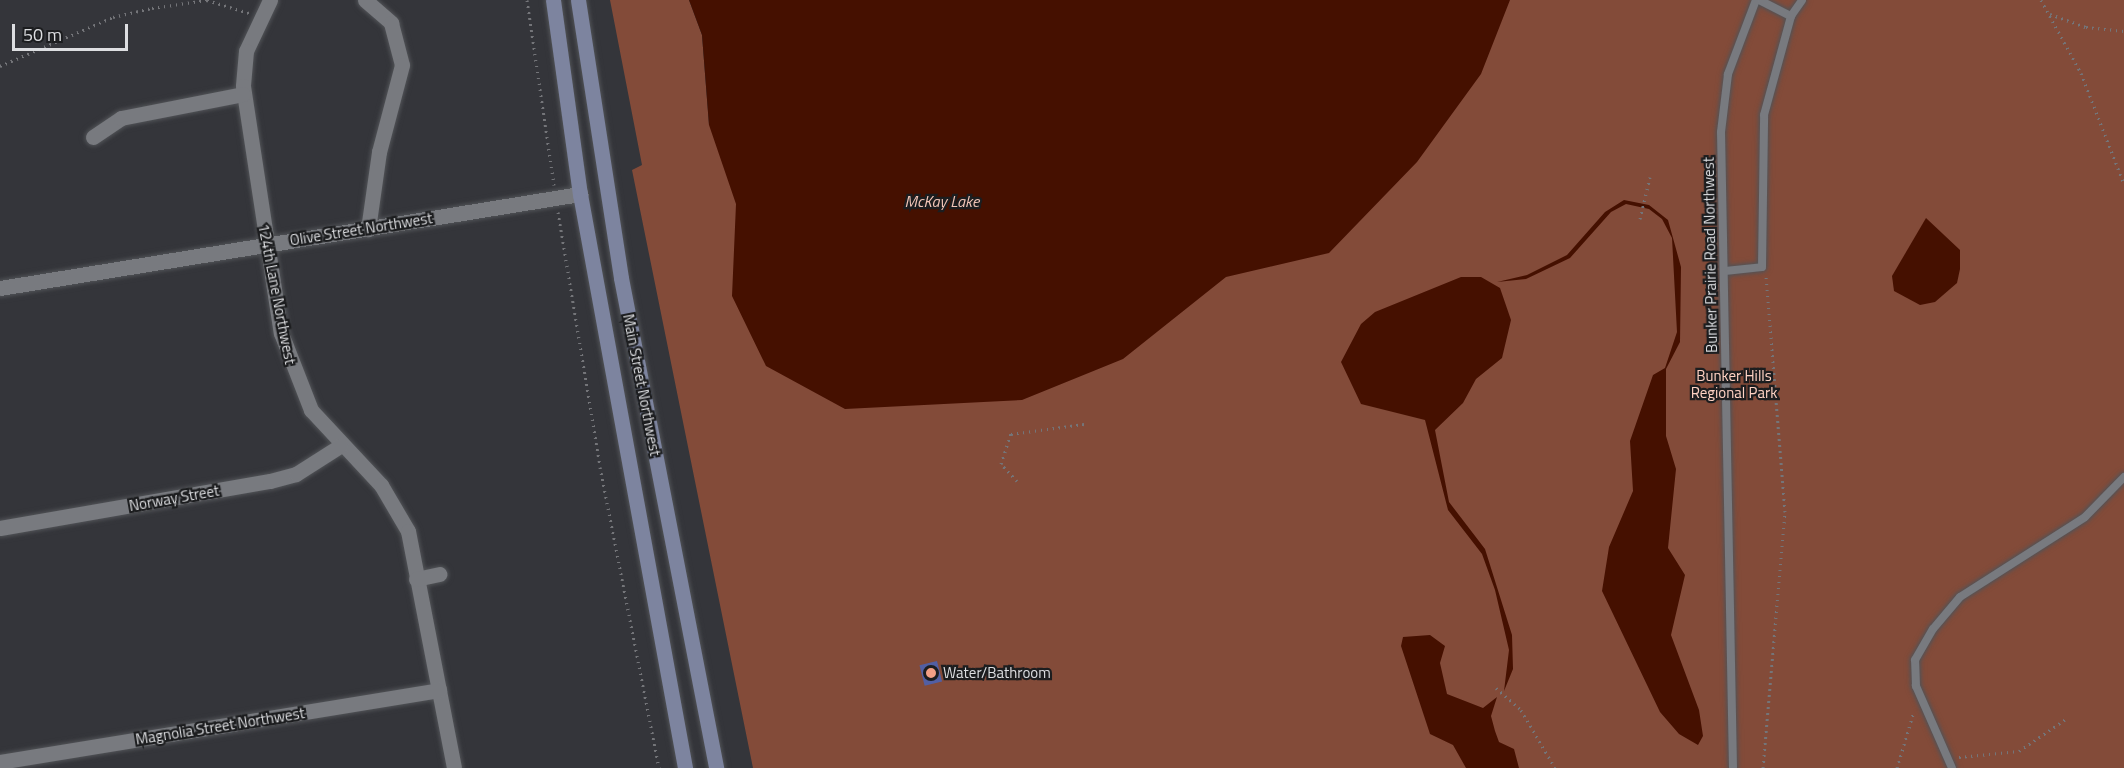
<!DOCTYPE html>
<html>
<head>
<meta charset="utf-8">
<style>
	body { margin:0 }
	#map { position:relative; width:2124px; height:768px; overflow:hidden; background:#34353a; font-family:"Titillium Web",sans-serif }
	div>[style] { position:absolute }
	.green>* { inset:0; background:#834b39 }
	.water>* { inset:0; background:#451000 }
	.building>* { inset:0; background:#525fa3; transform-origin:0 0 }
	.path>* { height:3px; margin-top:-1.5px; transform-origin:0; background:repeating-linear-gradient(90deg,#747579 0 1.5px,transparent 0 6px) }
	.roads { filter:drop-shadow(0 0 2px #515357) drop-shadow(0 0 2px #515357) }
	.service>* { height:8px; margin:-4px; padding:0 4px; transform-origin:4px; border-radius:4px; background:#787a7f }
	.minor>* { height:15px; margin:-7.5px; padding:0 7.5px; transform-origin:7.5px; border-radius:7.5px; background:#787a7f }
	.secondary>* { height:15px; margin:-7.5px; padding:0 7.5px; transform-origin:7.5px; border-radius:7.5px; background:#7d849f }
	.dots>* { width:16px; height:16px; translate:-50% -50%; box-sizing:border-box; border:3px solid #1c1d1f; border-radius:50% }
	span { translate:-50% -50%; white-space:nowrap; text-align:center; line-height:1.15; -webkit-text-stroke:4.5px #1c1d1f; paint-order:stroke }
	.street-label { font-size:15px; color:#dddee1 }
	.park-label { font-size:15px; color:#ffd2c3 }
	.poi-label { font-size:15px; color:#dddee1 }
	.left { translate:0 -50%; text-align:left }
	.water-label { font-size:16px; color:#f2c5b7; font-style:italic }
	.scale { position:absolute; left:12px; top:24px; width:116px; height:27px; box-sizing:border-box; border:3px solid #dddee1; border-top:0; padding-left:8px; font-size:18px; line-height:21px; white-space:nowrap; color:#dddee1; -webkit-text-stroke:4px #1c1d1f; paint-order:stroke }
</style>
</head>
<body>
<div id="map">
	<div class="green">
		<i style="clip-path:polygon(610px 0,689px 0,702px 35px,709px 125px,1029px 0,2124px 0,2124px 768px,753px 768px,632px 170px,642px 165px)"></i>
	</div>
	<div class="water">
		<i style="clip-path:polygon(689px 0,1510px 0,1481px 74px,1417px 162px,1329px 253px,1226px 277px,1123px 359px,1022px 400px,845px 409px,766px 366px,732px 296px,736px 204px,709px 125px,702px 35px)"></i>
		<i style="clip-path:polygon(1624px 200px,1649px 205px,1668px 220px,1681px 267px,1680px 342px,1666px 369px,1666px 436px,1676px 469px,1668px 548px,1685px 575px,1671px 635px,1699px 710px,1703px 736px,1698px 745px,1679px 734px,1660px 712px,1602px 591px,1609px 547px,1633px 491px,1630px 441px,1653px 375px,1665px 368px,1677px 332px,1672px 238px,1662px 219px,1649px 209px,1626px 204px,1611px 212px,1570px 258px,1526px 279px,1497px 282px,1527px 275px,1567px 255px,1605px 212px)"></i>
		<i style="clip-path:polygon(1926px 218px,1960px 250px,1960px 269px,1957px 283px,1935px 302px,1920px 305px,1894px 291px,1892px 276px)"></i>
		<i style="clip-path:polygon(1461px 277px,1481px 277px,1500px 288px,1511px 320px,1502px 358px,1476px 379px,1463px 403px,1435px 430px,1449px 502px,1485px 549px,1512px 635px,1513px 669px,1504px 691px,1509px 650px,1495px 590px,1482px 554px,1448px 510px,1425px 420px,1361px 404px,1341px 362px,1361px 324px,1375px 312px)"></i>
		<i style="clip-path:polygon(1430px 635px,1445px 646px,1440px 663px,1447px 694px,1483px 708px,1497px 697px,1491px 716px,1495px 731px,1499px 742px,1514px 749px,1519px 768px,1466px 768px,1453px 745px,1430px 734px,1401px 646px,1403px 637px)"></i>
	</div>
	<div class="building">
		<i style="left:937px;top:661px;width:21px;height:18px;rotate:76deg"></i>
	</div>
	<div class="path">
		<i style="left:527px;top:0;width:187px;rotate:81.7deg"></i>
		<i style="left:2041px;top:0;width:83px;rotate:61.3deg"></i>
		<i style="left:2081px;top:73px;width:119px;rotate:68.8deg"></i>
		<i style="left:2050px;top:14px;width:38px;rotate:20deg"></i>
		<i style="left:2086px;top:27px;width:38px;rotate:6deg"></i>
		<i style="left:0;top:66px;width:123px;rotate:-23.4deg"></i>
		<i style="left:113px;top:17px;width:40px;rotate:-13deg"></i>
		<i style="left:152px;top:8px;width:56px;rotate:-8.3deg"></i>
		<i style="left:207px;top:0;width:44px;rotate:17.2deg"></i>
		<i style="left:558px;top:212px;width:258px;rotate:80.6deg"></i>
		<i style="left:600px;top:467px;width:307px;rotate:78.9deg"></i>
		<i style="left:1640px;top:219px;width:43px;rotate:-76.6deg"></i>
		<i style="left:1017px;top:481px;width:23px;rotate:-133deg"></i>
		<i style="left:1001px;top:464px;width:32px;rotate:-72deg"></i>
		<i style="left:1011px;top:434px;width:74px;rotate:-7.8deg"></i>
		<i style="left:1496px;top:688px;width:33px;rotate:41deg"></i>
		<i style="left:1521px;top:710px;width:67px;rotate:59.6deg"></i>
		<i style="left:1959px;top:757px;width:60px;rotate:-5.7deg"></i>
		<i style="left:2019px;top:751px;width:58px;rotate:-34.5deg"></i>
		<i style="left:1763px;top:768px;width:257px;rotate:-85.1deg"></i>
		<i style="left:1785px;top:512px;width:236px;rotate:-94.6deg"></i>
		<i style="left:1897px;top:768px;width:59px;rotate:-73.4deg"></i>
	</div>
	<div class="roads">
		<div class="service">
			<i style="left:1759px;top:0;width:36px;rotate:27deg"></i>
			<i style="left:1725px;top:271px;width:37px;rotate:-6deg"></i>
			<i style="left:1762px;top:267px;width:152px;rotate:-89.2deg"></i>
			<i style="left:1764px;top:115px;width:103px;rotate:-74.7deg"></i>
			<i style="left:1791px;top:16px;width:19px;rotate:-55deg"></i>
			<i style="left:1733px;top:768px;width:636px;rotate:-91.08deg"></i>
			<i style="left:1721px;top:132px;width:58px;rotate:-83.1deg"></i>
			<i style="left:1728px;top:74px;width:79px;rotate:-69.3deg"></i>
			<i style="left:1952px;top:768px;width:90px;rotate:-113.7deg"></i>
			<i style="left:1916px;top:686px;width:26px;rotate:-92deg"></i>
			<i style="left:1915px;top:660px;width:36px;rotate:-60deg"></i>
			<i style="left:1933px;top:629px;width:42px;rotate:-49.8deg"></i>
			<i style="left:1960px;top:597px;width:148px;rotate:-32.6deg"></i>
			<i style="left:2085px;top:517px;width:56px;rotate:-45.7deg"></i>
		</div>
		<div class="minor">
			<i style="left:270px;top:0;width:56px;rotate:115.2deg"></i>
			<i style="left:246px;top:51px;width:35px;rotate:95deg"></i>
			<i style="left:243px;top:86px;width:250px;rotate:81.3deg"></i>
			<i style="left:281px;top:333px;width:83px;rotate:68.7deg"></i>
			<i style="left:311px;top:410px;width:103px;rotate:47deg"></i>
			<i style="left:381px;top:485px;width:53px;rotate:59.6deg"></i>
			<i style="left:408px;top:531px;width:241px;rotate:79deg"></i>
			<i style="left:365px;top:0;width:35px;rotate:41deg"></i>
			<i style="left:391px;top:23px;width:43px;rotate:75.3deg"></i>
			<i style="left:402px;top:65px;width:90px;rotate:104.8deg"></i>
			<i style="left:379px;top:152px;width:78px;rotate:98.1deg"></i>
			<i style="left:93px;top:137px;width:34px;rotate:-34deg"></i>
			<i style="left:121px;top:118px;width:124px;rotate:-11.1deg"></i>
			<i style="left:0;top:288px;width:588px;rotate:-9.21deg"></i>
			<i style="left:0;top:528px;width:274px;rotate:-9.9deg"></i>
			<i style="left:270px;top:481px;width:27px;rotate:-15deg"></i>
			<i style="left:296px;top:474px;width:52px;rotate:-32.5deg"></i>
			<i style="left:416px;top:579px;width:24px;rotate:-12deg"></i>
			<i style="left:0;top:762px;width:445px;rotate:-9.3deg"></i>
		</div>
		<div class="secondary">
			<i style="left:553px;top:0;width:196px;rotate:82.1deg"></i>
			<i style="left:580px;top:194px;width:584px;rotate:79.63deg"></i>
			<i style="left:578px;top:0;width:281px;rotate:81.2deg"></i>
			<i style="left:621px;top:278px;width:499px;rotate:79deg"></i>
		</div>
	</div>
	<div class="dots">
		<i style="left:931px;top:673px;background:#f39f84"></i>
	</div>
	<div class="street-label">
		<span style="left:361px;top:229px;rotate:-9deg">Olive Street Northwest</span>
		<span style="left:1710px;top:255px;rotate:-91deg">Bunker Prairie Road Northwest</span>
		<span style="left:277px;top:294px;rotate:79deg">124th Lane Northwest</span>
		<span style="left:642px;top:385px;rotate:79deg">Main Street Northwest</span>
		<span style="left:174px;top:498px;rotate:-10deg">Norway Street</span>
		<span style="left:220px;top:726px;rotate:-9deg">Magnolia Street Northwest</span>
	</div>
	<div class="park-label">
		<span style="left:1734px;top:384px">Bunker Hills<br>Regional Park</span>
	</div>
	<div class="poi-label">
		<span class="left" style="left:943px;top:673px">Water/Bathroom</span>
	</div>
	<div class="water-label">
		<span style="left:942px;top:201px">McKay Lake</span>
	</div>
	<div class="scale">50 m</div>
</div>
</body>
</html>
